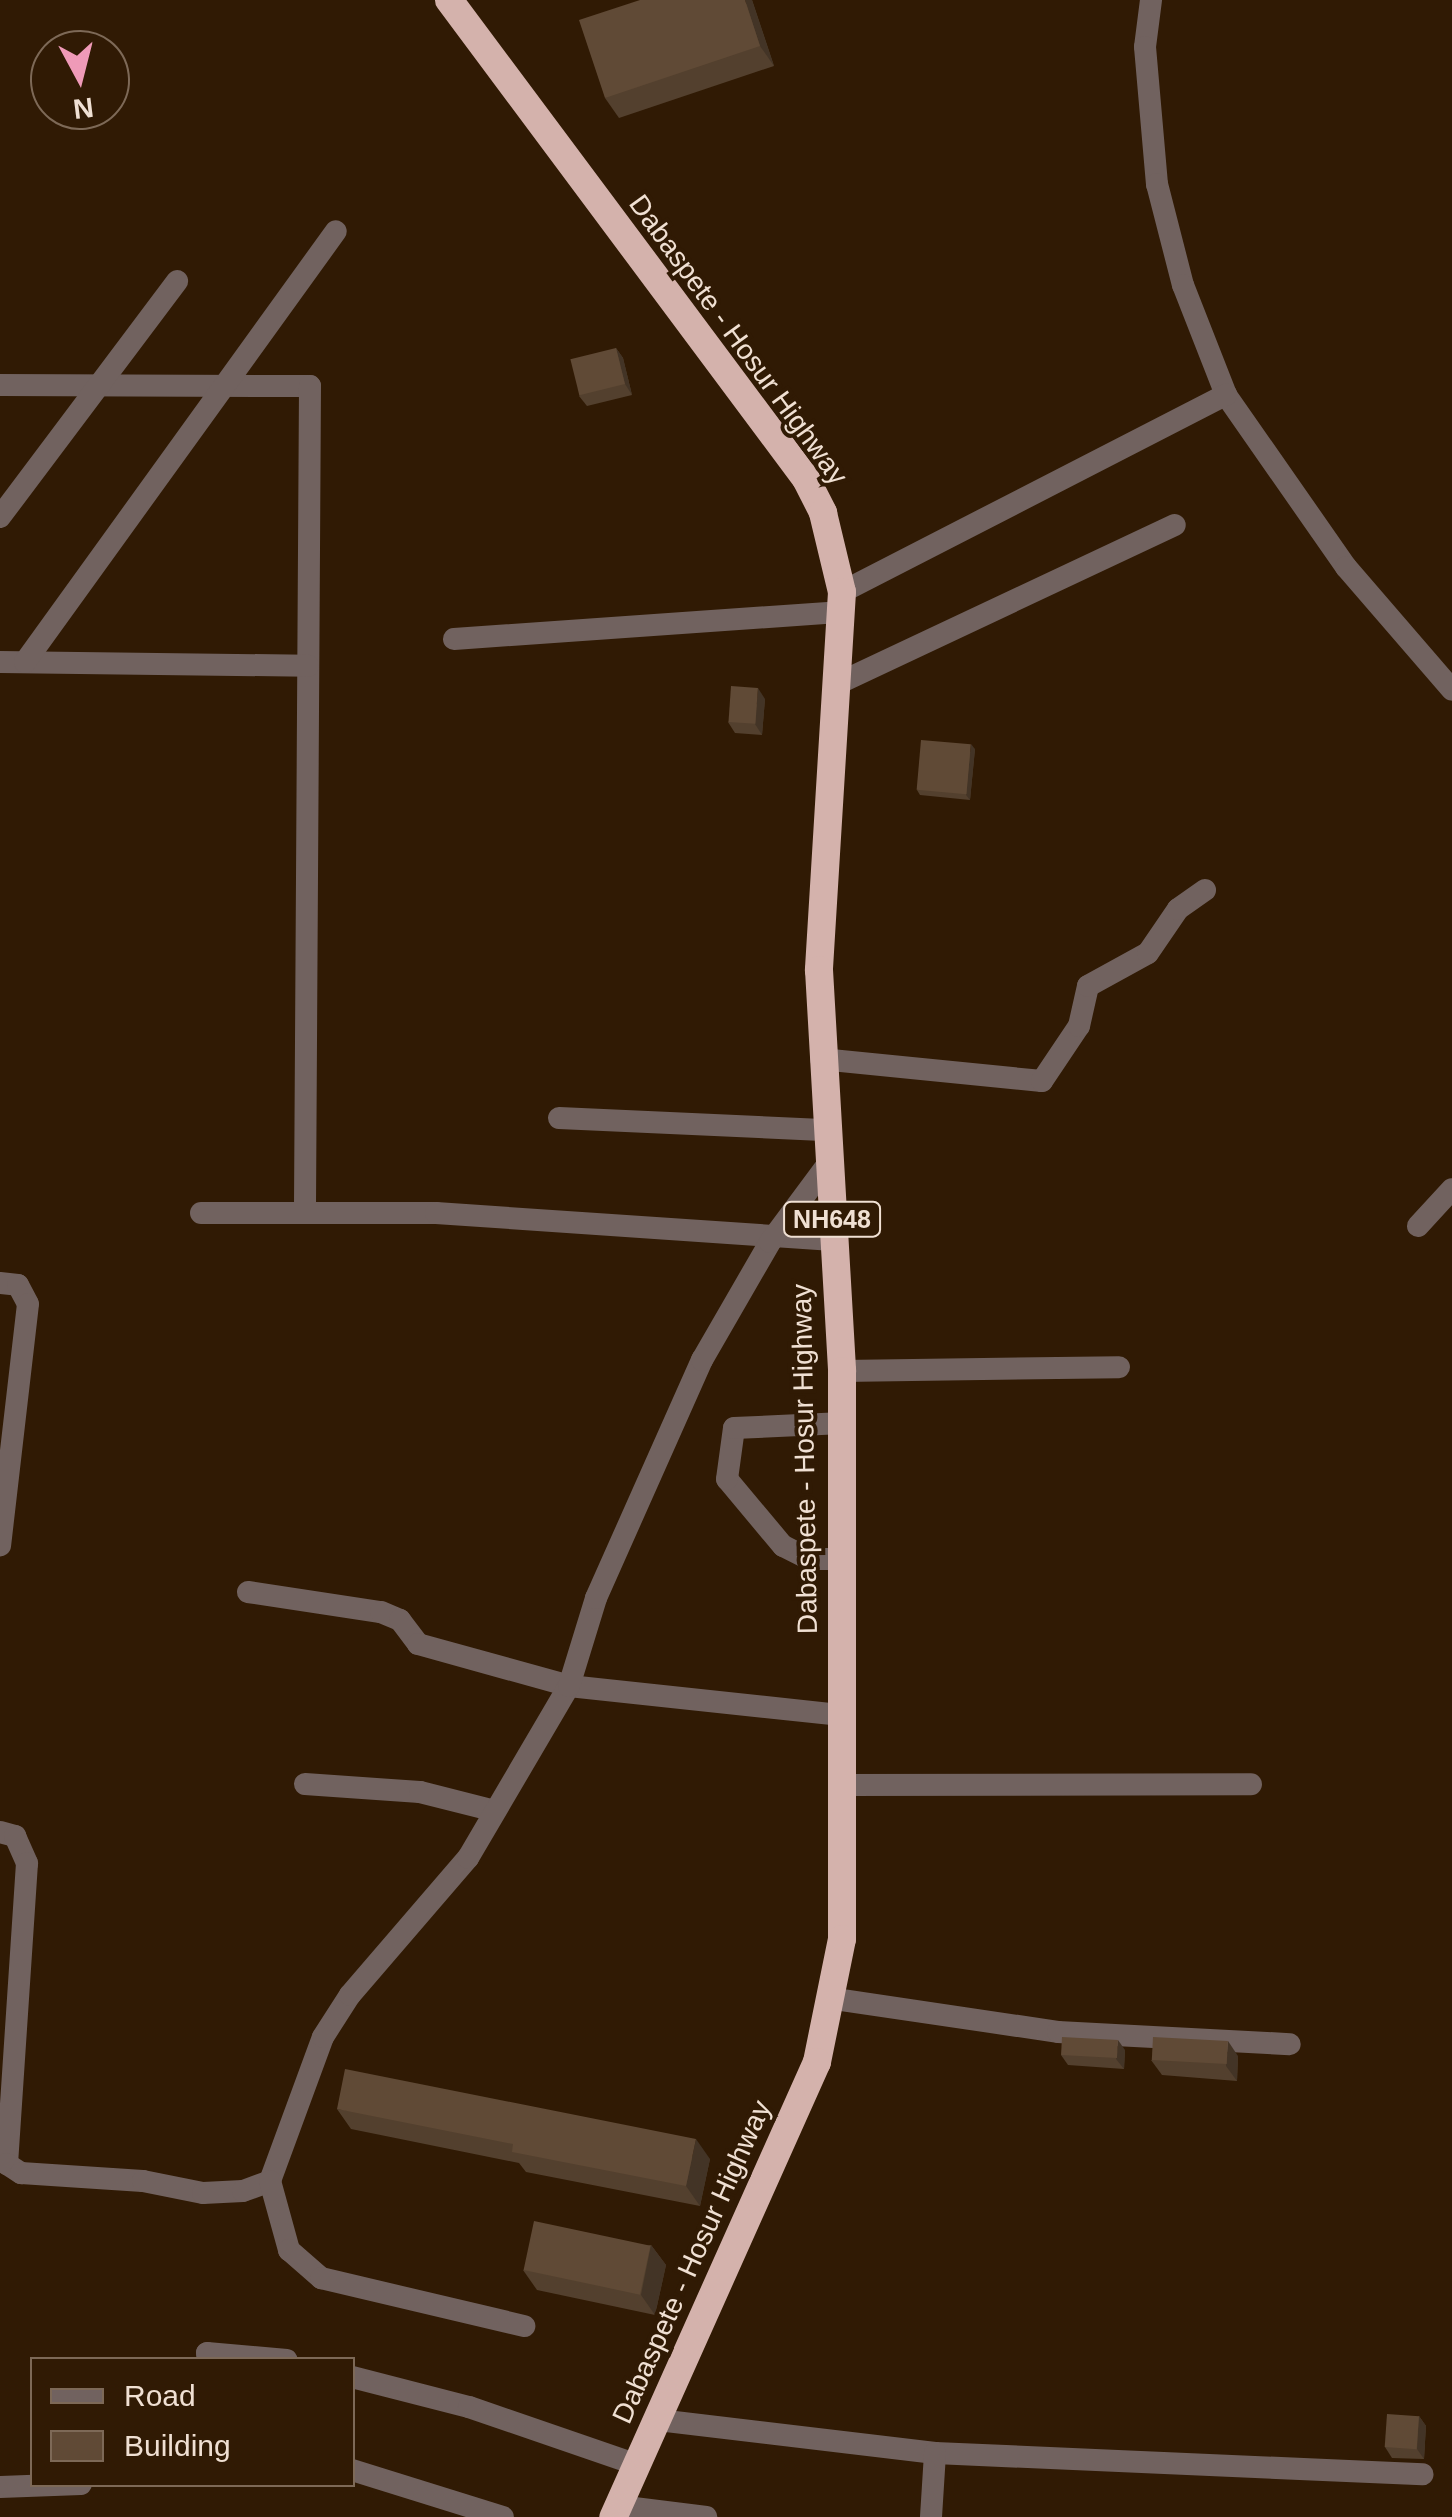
<!DOCTYPE html>
<html>
<head>
<meta charset="utf-8">
<style>
	body { margin:0 }
	#map { position:relative; width:1452px; height:2517px; overflow:hidden; background:#301a04; font-family:Arial,sans-serif }
	div>[style] { position:absolute }
	.minor>* { height:22px; margin:-11px; padding:0 11px; transform-origin:11px; border-radius:11px; background:#71625f }
	.trunk>* { height:28px; margin:-14px; padding:0 14px; transform-origin:14px; border-radius:14px; background:#d4b2ac }
	.wall>* { inset:0; background:#53402e }
	.shaded-wall>* { inset:0; background:#433426 }
	.building>* { inset:0; background:#604a36; transform-origin:0 0 }
	span { translate:-50% -50%; white-space:nowrap; text-align:center; line-height:1.15; -webkit-text-stroke:8px #301a04; paint-order:stroke }
	.shield-label span { padding:2px 8px; background:#301a04; border:2px solid; border-radius:8px; -webkit-text-stroke-width:0 }
	.shield-label { font-size:25px; color:#f0e0d3; font-weight:700 }
	.street-label { font-size:28px; color:#f0e0d3 }
	.legend { position:absolute; left:30px; top:2357px; width:325px; height:130px; box-sizing:border-box; background:#301a04; border:2px solid #7d6957; margin:0; padding:12px 18px; list-style:none; font-size:30px; color:#f0e0d3 }
	.legend li { display:flex; align-items:center; gap:20px; height:50px }
	.legend b { width:50px; border:2px solid #7d6957 }
	.north { position:absolute; left:30px; top:30px; width:100px; height:100px; box-sizing:border-box; background:#301a04; border:2px solid #7d6957; border-radius:50%; rotate:173deg; font-size:28px; font-weight:700; line-height:40px; text-align:center; color:#f0e0d3 }
	.north::after { content:''; display:block; margin:auto; width:35px; height:45px; background:#ef9ab8; clip-path:polygon(50% 0,100% 100%,50% 72%,0 100%) }
</style>
</head>
<body>
<div id="map">
	<div class="minor">
		<i style="left:1151px;top:0;width:47px;rotate:97.3deg"></i>
		<i style="left:1145px;top:47px;width:138px;rotate:85deg"></i>
		<i style="left:1157px;top:184px;width:104px;rotate:75.6deg"></i>
		<i style="left:1183px;top:285px;width:118px;rotate:68.6deg"></i>
		<i style="left:1226px;top:395px;width:210px;rotate:55.1deg"></i>
		<i style="left:1346px;top:567px;width:162px;rotate:49.2deg"></i>
		<i style="left:0;top:385px;width:310px;rotate:0.2deg"></i>
		<i style="left:310px;top:386px;width:827px;rotate:90.35deg"></i>
		<i style="left:0;top:517px;width:295px;rotate:-53.1deg"></i>
		<i style="left:842px;top:592px;width:432px;rotate:-27.2deg"></i>
		<i style="left:454px;top:639px;width:389px;rotate:-4deg"></i>
		<i style="left:0;top:662px;width:308px;rotate:0.7deg"></i>
		<i style="left:25px;top:662px;width:531px;rotate:-54.19deg"></i>
		<i style="left:839px;top:683px;width:371px;rotate:-25.2deg"></i>
		<i style="left:821px;top:1059px;width:222px;rotate:5.7deg"></i>
		<i style="left:1042px;top:1081px;width:66px;rotate:-56.1deg"></i>
		<i style="left:1079px;top:1026px;width:41px;rotate:-77.3deg"></i>
		<i style="left:1088px;top:986px;width:68px;rotate:-28.8deg"></i>
		<i style="left:1148px;top:953px;width:53px;rotate:-55.7deg"></i>
		<i style="left:1178px;top:909px;width:33px;rotate:-35deg"></i>
		<i style="left:559px;top:1118px;width:269px;rotate:2.6deg"></i>
		<i style="left:201px;top:1213px;width:235px"></i>
		<i style="left:436px;top:1213px;width:398px;rotate:3.9deg"></i>
		<i style="left:1418px;top:1226px;width:50px;rotate:-47.4deg"></i>
		<i style="left:0;top:1283px;width:18px;rotate:6deg"></i>
		<i style="left:18px;top:1285px;width:21px;rotate:62deg"></i>
		<i style="left:28px;top:1304px;width:243px;rotate:96.6deg"></i>
		<i style="left:842px;top:1371px;width:277px;rotate:-0.8deg"></i>
		<i style="left:841px;top:1559px;width:32px;rotate:180deg"></i>
		<i style="left:809px;top:1559px;width:29px;rotate:-153deg"></i>
		<i style="left:783px;top:1546px;width:87px;rotate:-129.9deg"></i>
		<i style="left:727px;top:1479px;width:51px;rotate:-82.2deg"></i>
		<i style="left:734px;top:1428px;width:109px;rotate:-2.6deg"></i>
		<i style="left:248px;top:1592px;width:134px;rotate:8.6deg"></i>
		<i style="left:381px;top:1612px;width:21px;rotate:23deg"></i>
		<i style="left:400px;top:1620px;width:30px;rotate:53deg"></i>
		<i style="left:418px;top:1644px;width:157px;rotate:15.5deg"></i>
		<i style="left:569px;top:1686px;width:274px;rotate:6.1deg"></i>
		<i style="left:305px;top:1784px;width:115px;rotate:4deg"></i>
		<i style="left:420px;top:1792px;width:77px;rotate:14.2deg"></i>
		<i style="left:841px;top:1785px;width:410px;rotate:-0.1deg"></i>
		<i style="left:0;top:1832px;width:16px;rotate:15deg"></i>
		<i style="left:15px;top:1836px;width:30px;rotate:66deg"></i>
		<i style="left:27px;top:1863px;width:302px;rotate:93.8deg"></i>
		<i style="left:7px;top:2164px;width:17px;rotate:33deg"></i>
		<i style="left:21px;top:2173px;width:122px;rotate:3.8deg"></i>
		<i style="left:143px;top:2181px;width:61px;rotate:11.3deg"></i>
		<i style="left:203px;top:2193px;width:40px;rotate:-2.9deg"></i>
		<i style="left:243px;top:2191px;width:29px;rotate:-20deg"></i>
		<i style="left:270px;top:2181px;width:153px;rotate:-69.8deg"></i>
		<i style="left:323px;top:2037px;width:50px;rotate:-57.3deg"></i>
		<i style="left:350px;top:1995px;width:181px;rotate:-49.3deg"></i>
		<i style="left:468px;top:1858px;width:199px;rotate:-59.6deg"></i>
		<i style="left:569px;top:1686px;width:92px;rotate:-72.9deg"></i>
		<i style="left:596px;top:1598px;width:261px;rotate:-66deg"></i>
		<i style="left:702px;top:1360px;width:136px;rotate:-60deg"></i>
		<i style="left:770px;top:1242px;width:97px;rotate:-53.4deg"></i>
		<i style="left:835px;top:1999px;width:225px;rotate:8.4deg"></i>
		<i style="left:1058px;top:2032px;width:232px;rotate:3deg"></i>
		<i style="left:270px;top:2181px;width:72px;rotate:74.6deg"></i>
		<i style="left:289px;top:2250px;width:43px;rotate:41.2deg"></i>
		<i style="left:321px;top:2278px;width:209px;rotate:13.3deg"></i>
		<i style="left:208px;top:2360px;width:7px;rotate:-98deg"></i>
		<i style="left:207px;top:2353px;width:80px;rotate:5deg"></i>
		<i style="left:352px;top:2377px;width:121px;rotate:14.4deg"></i>
		<i style="left:469px;top:2407px;width:178px;rotate:19deg"></i>
		<i style="left:658px;top:2420px;width:279px;rotate:6.8deg"></i>
		<i style="left:935px;top:2453px;width:488px;rotate:2.5deg"></i>
		<i style="left:352px;top:2470px;width:158px;rotate:17.3deg"></i>
		<i style="left:0;top:2487px;width:81px;rotate:-2.1deg"></i>
		<i style="left:618px;top:2506px;width:89px;rotate:7.1deg"></i>
		<i style="left:931px;top:2517px;width:64px;rotate:-86.4deg"></i>
	</div>
	<div class="trunk">
		<i style="left:449px;top:0;width:597px;rotate:53.3deg"></i>
		<i style="left:806px;top:479px;width:38px;rotate:63deg"></i>
		<i style="left:823px;top:513px;width:81px;rotate:76.5deg"></i>
		<i style="left:842px;top:592px;width:379px;rotate:93.5deg"></i>
		<i style="left:819px;top:970px;width:402px;rotate:86.7deg"></i>
		<i style="left:842px;top:1371px;width:568px;rotate:90deg"></i>
		<i style="left:842px;top:1939px;width:126px;rotate:101.5deg"></i>
		<i style="left:817px;top:2062px;width:499px;rotate:114.1deg"></i>
	</div>
	<div class="wall">
		<i style="clip-path:polygon(752px 0,774px 66px,619px 118px,605px 98px)"></i>
		<i style="clip-path:polygon(616px 348px,623px 358px,632px 395px,587px 406px,579px 396px)"></i>
		<i style="clip-path:polygon(765px 699px,762px 735px,735px 733px,728px 722px)"></i>
		<i style="clip-path:polygon(975px 749px,970px 800px,920px 795px,917px 790px)"></i>
		<i style="clip-path:polygon(1125px 2050px,1124px 2069px,1068px 2065px,1061px 2055px)"></i>
		<i style="clip-path:polygon(1238px 2056px,1237px 2081px,1162px 2075px,1151px 2060px)"></i>
		<i style="clip-path:polygon(337px 2109px,710px 2159px,700px 2206px,526px 2172px,519px 2163px,351px 2129px)"></i>
		<i style="clip-path:polygon(651px 2245px,666px 2265px,655px 2315px,537px 2290px,523px 2270px)"></i>
		<i style="clip-path:polygon(1419px 2416px,1426px 2426px,1424px 2459px,1392px 2458px,1385px 2447px)"></i>
	</div>
	<div class="shaded-wall">
		<i style="clip-path:polygon(745px 0,752px 0,774px 66px,760px 46px)"></i>
		<i style="clip-path:polygon(616px 348px,623px 358px,632px 395px,625px 384px)"></i>
		<i style="clip-path:polygon(758px 688px,765px 699px,762px 735px,755px 724px)"></i>
		<i style="clip-path:polygon(971px 744px,975px 749px,970px 800px,966px 795px)"></i>
		<i style="clip-path:polygon(1118px 2040px,1125px 2050px,1124px 2069px,1116px 2059px)"></i>
		<i style="clip-path:polygon(1228px 2041px,1238px 2056px,1237px 2081px,1226px 2066px)"></i>
		<i style="clip-path:polygon(696px 2139px,710px 2159px,700px 2206px,686px 2186px)"></i>
		<i style="clip-path:polygon(651px 2245px,666px 2265px,655px 2315px,641px 2295px)"></i>
		<i style="clip-path:polygon(1419px 2416px,1426px 2426px,1424px 2459px,1417px 2449px)"></i>
	</div>
	<div class="building">
		<i style="clip-path:polygon(640px 0,745px 0,760px 46px,605px 98px,579px 20px)"></i>
		<i style="left:616px;top:348px;width:37px;height:47px;rotate:76deg"></i>
		<i style="left:731px;top:686px;width:27px;height:36px;rotate:4deg"></i>
		<i style="left:921px;top:740px;width:50px;height:50px;rotate:5deg"></i>
		<i style="left:1062px;top:2037px;width:56px;height:18px;rotate:3deg"></i>
		<i style="left:1153px;top:2037px;width:75px;height:23px;rotate:3deg"></i>
		<i style="clip-path:polygon(345px 2069px,696px 2139px,686px 2186px,512px 2152px,513px 2144px,337px 2109px)"></i>
		<i style="left:534px;top:2221px;width:119px;height:50px;rotate:12deg"></i>
		<i style="left:1387px;top:2414px;width:32px;height:33px;rotate:4deg"></i>
	</div>
	<div class="shield-label">
		<span style="left:832px;top:1219px">NH648</span>
	</div>
	<div class="street-label">
		<span style="left:738px;top:340px;rotate:54deg">Dabaspete - Hosur Highway</span>
		<span style="left:805px;top:1459px;rotate:-91deg">Dabaspete - Hosur Highway</span>
		<span style="left:692px;top:2262px;rotate:-66deg">Dabaspete - Hosur Highway</span>
	</div>
	<ul class="legend">
	<li><b style="height:12px;background:#71625f"></b>Road</li>
	<li><b style="height:28px;background:#604a36"></b>Building</li>
	</ul>
	<div class="north">N</div>
</div>
</body>
</html>
